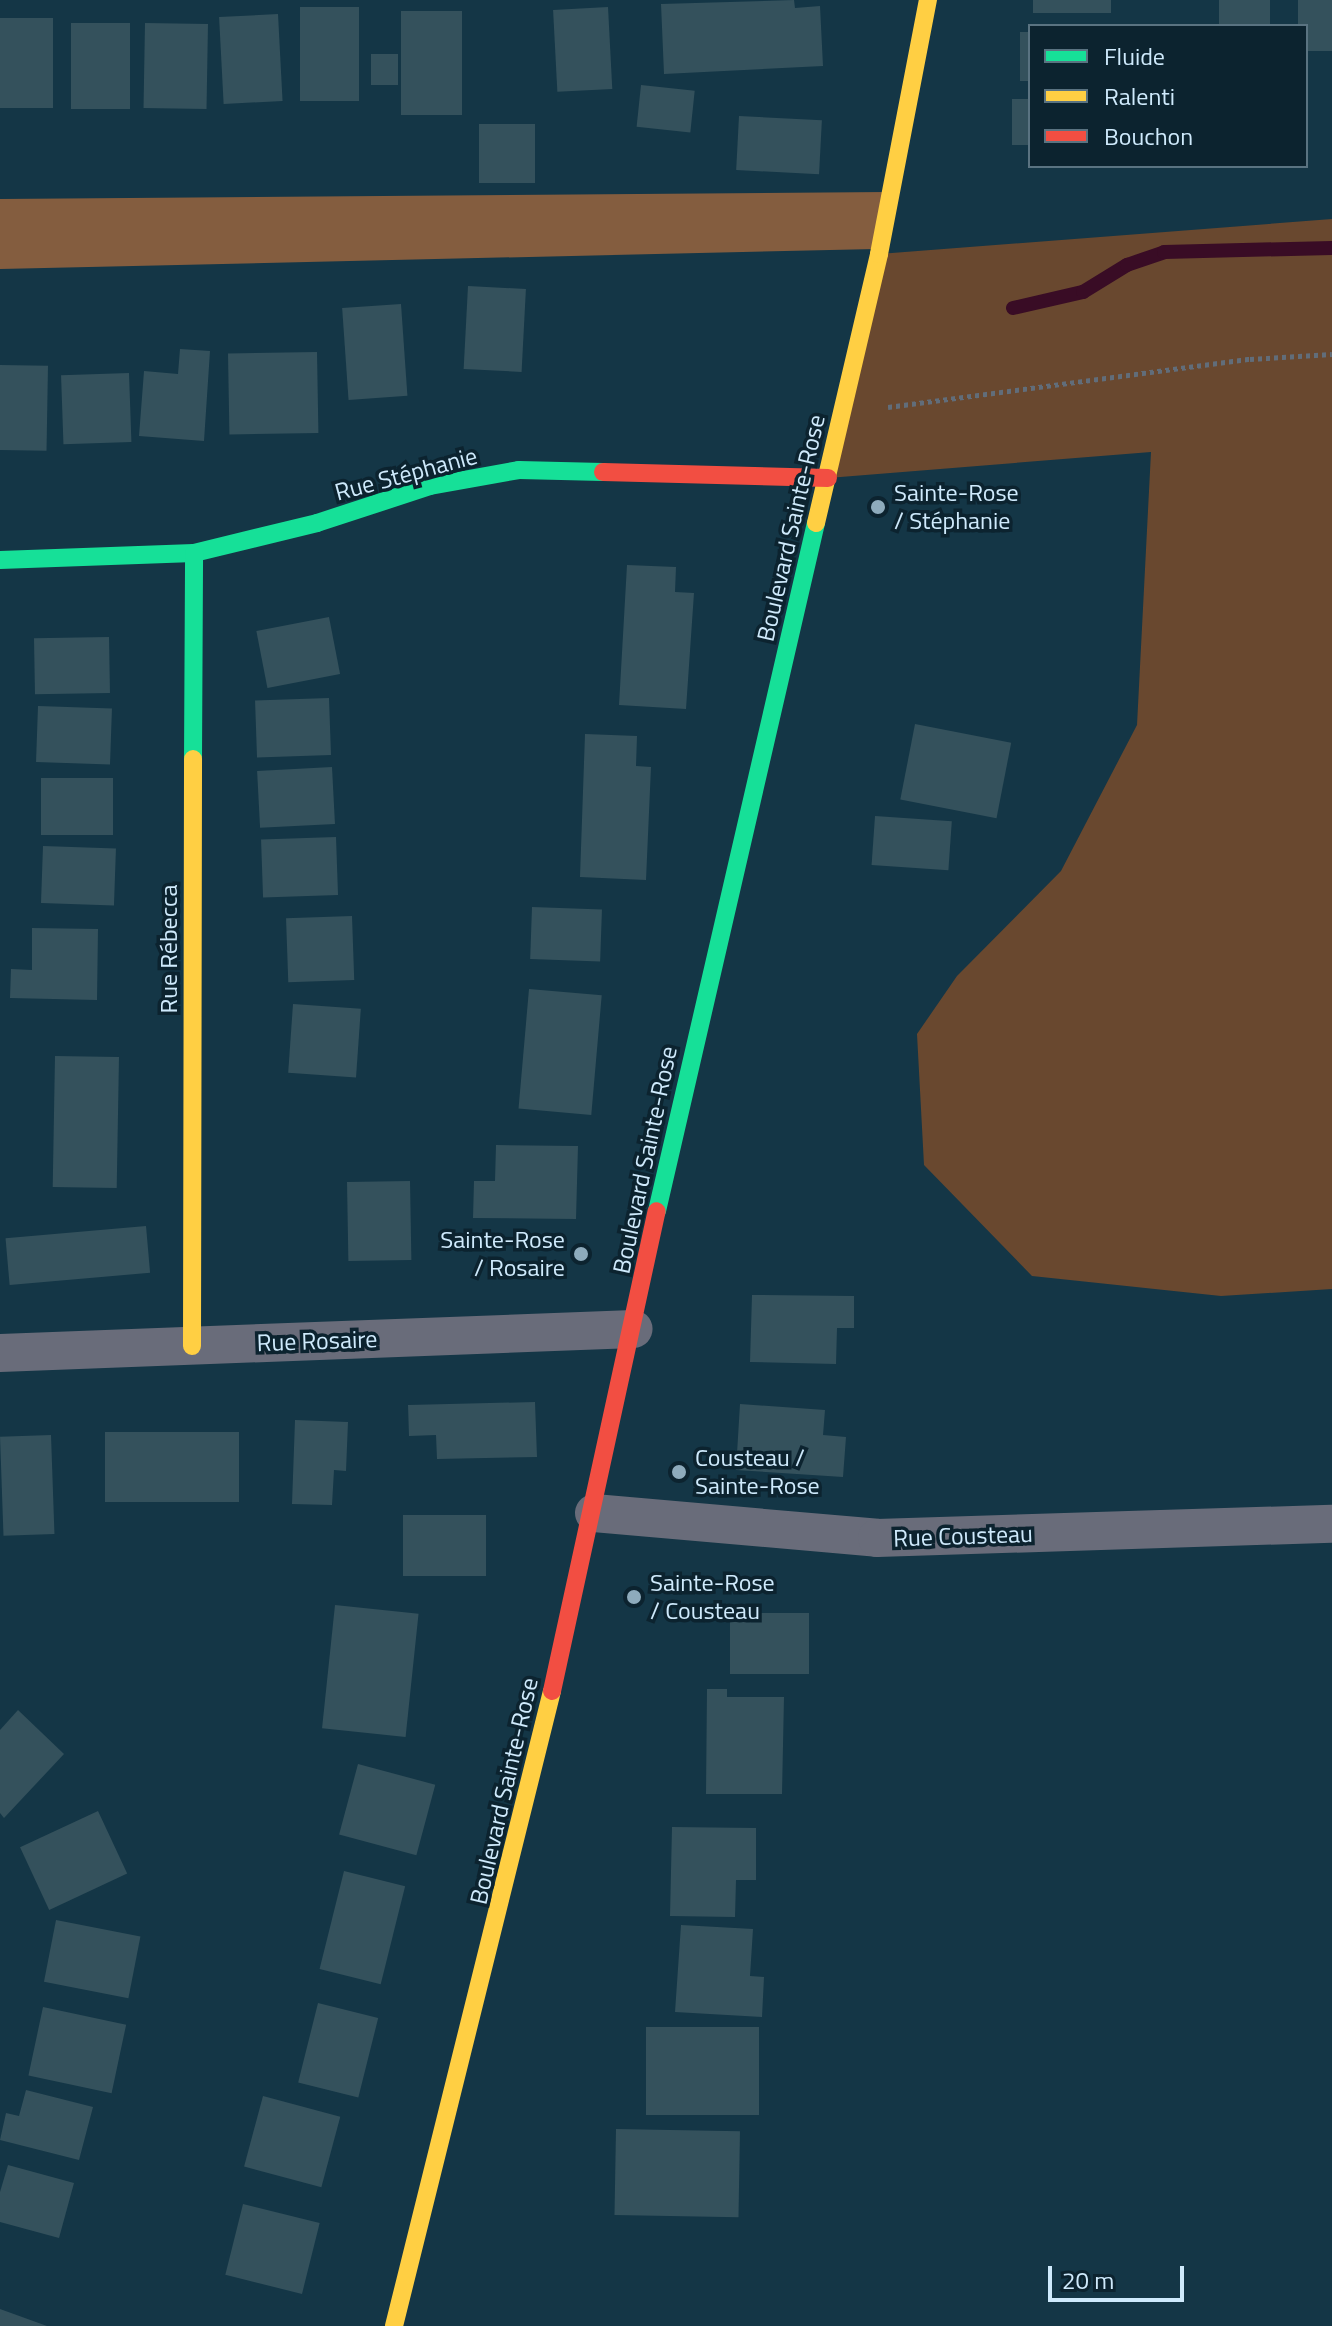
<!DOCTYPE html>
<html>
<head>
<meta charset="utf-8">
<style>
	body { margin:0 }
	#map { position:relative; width:1332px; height:2326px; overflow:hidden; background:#143646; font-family:"Titillium Web",sans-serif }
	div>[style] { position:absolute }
	.green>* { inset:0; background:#69482f }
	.forest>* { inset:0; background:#845d3f }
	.stream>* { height:14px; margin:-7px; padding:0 7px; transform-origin:7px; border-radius:7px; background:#390c25 }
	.building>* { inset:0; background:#34515c; transform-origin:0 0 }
	.path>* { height:5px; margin-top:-2.5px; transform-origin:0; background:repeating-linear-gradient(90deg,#616d7a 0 4px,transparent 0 8px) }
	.street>* { height:38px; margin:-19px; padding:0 19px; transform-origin:19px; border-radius:19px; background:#696c7a }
	.fast>* { height:18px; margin:-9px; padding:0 9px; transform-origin:9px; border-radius:9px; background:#16e098 }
	.slow>* { height:18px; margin:-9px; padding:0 9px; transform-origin:9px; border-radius:9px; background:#ffcf43 }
	.jam>* { height:18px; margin:-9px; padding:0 9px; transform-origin:9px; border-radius:9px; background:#f24e42 }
	.dots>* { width:22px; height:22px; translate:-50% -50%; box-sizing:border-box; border:4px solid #0c232f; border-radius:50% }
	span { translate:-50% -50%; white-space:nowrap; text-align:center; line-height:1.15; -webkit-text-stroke:7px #0c232f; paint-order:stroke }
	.street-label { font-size:24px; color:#cfeafc }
	.poi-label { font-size:24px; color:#cfeafc }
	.left { translate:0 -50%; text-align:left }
	.right { translate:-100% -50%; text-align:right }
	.legend { position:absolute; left:1028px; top:24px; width:280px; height:144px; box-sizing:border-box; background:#0c232f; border:2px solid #5a7381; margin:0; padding:10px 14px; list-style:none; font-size:24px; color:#cfeafc }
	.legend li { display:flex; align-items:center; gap:16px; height:40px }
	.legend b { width:40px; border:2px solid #5a7381 }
	.scale { position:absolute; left:1048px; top:2266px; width:136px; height:36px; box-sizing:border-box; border:4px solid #cfeafc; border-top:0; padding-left:10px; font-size:24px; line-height:28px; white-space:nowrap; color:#cfeafc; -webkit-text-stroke:6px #0c232f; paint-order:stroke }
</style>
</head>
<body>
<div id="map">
	<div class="green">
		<i style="clip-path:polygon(1332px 219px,1332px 1289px,1221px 1296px,1032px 1276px,924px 1165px,917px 1034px,957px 976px,1061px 871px,1137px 725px,1151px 452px,828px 478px,879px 254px)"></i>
	</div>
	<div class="forest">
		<i style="clip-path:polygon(887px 192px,876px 249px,0 269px,0 199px)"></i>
	</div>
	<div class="stream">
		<i style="left:1013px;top:308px;width:72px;rotate:-12.9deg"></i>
		<i style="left:1083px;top:292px;width:52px;rotate:-31.5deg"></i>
		<i style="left:1127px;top:265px;width:39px;rotate:-19deg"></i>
		<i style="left:1164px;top:252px;width:168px;rotate:-1.4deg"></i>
	</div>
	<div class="building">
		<i style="clip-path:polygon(794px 0,795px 8px,820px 6px,823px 66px,664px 74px,661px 4px)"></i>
		<i style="left:1033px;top:0;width:78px;height:13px"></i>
		<i style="left:1219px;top:0;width:51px;height:26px"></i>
		<i style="clip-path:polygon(1298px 0,1332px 0,1332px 51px,1306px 51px,1306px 26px,1298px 26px)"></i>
		<i style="left:300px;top:7px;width:59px;height:94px"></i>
		<i style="left:608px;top:7px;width:82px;height:55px;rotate:87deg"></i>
		<i style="left:401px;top:11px;width:61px;height:104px"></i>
		<i style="left:278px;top:14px;width:87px;height:59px;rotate:87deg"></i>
		<i style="left:0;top:18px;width:53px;height:90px"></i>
		<i style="left:71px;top:23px;width:59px;height:86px"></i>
		<i style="left:145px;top:23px;width:63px;height:85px;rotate:1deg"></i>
		<i style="left:1020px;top:32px;width:10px;height:49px"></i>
		<i style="left:371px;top:54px;width:27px;height:31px"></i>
		<i style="left:641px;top:85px;width:54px;height:42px;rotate:6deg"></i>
		<i style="left:1012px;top:99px;width:18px;height:46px"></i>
		<i style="left:739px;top:116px;width:83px;height:54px;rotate:3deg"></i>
		<i style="left:479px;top:124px;width:56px;height:59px"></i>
		<i style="left:468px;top:286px;width:58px;height:83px;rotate:3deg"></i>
		<i style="left:401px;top:304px;width:92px;height:59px;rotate:86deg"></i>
		<i style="clip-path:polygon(180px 349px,210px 351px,204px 441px,139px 436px,144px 371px,178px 374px)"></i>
		<i style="left:317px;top:352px;width:81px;height:89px;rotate:89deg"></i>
		<i style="left:0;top:365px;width:48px;height:85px;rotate:1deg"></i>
		<i style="left:129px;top:373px;width:69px;height:68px;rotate:88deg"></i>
		<i style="clip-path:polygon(627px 565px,676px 567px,675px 592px,694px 593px,686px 709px,619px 705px)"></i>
		<i style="left:329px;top:617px;width:58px;height:74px;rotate:79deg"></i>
		<i style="left:109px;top:637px;width:56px;height:75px;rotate:89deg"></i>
		<i style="left:329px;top:698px;width:57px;height:74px;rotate:88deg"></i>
		<i style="left:38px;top:706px;width:74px;height:56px;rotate:2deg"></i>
		<i style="left:915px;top:724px;width:98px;height:77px;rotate:11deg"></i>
		<i style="clip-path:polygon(585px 734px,637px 736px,636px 766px,651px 767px,646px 880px,580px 877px)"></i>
		<i style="left:332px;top:767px;width:57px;height:75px;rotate:87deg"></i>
		<i style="left:41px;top:778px;width:72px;height:57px"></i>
		<i style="left:875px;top:816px;width:77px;height:49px;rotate:4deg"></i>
		<i style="left:336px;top:837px;width:58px;height:75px;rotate:88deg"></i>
		<i style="left:43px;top:846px;width:73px;height:57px;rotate:2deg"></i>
		<i style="left:532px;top:907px;width:70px;height:52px;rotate:2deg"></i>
		<i style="left:352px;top:916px;width:64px;height:66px;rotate:88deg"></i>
		<i style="clip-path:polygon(32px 928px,98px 929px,97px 1000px,10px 998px,11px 969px,32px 970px)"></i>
		<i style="left:529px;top:989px;width:73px;height:120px;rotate:5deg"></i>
		<i style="left:293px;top:1004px;width:68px;height:69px;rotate:4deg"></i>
		<i style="left:55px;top:1056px;width:64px;height:131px;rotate:1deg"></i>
		<i style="clip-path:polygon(496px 1145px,578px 1146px,576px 1219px,473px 1218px,474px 1181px,495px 1181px)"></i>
		<i style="left:410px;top:1181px;width:79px;height:63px;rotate:89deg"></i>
		<i style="left:146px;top:1226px;width:47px;height:141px;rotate:85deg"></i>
		<i style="clip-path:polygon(752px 1295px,854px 1296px,854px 1328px,837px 1328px,836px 1364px,750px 1362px)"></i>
		<i style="clip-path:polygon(535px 1402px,537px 1457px,437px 1459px,436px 1435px,409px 1436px,408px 1405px)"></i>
		<i style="clip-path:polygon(740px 1404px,825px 1410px,823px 1435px,846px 1437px,843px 1477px,736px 1470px)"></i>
		<i style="clip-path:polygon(295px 1420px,348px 1422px,346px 1471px,334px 1470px,332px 1505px,292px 1504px)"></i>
		<i style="left:105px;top:1432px;width:134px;height:70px"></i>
		<i style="left:51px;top:1435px;width:99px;height:51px;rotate:88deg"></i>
		<i style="left:486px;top:1515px;width:61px;height:83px;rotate:90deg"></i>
		<i style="left:335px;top:1605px;width:84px;height:124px;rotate:6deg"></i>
		<i style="left:809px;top:1613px;width:61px;height:79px;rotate:90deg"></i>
		<i style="clip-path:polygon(707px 1689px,727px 1689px,727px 1697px,784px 1697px,782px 1794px,706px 1794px)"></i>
		<i style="clip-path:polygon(18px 1710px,64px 1754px,4px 1818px,0 1813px,0 1730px)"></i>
		<i style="left:358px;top:1764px;width:80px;height:73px;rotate:15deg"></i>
		<i style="left:98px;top:1811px;width:69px;height:86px;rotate:65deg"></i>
		<i style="clip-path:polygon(672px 1827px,756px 1828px,756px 1880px,736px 1880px,735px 1917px,670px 1916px)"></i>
		<i style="left:344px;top:1871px;width:63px;height:101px;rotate:14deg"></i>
		<i style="left:56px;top:1920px;width:86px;height:63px;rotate:11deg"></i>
		<i style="clip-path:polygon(681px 1925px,753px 1929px,750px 1976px,764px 1977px,762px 2017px,675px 2012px)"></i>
		<i style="left:318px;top:2003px;width:62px;height:82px;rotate:14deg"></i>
		<i style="left:43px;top:2007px;width:85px;height:70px;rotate:12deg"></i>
		<i style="left:759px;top:2027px;width:88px;height:113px;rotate:90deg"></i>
		<i style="clip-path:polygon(26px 2090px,93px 2107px,79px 2160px,0 2140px,6px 2113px,19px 2116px)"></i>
		<i style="left:263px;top:2096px;width:80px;height:73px;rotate:15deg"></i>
		<i style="left:616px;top:2129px;width:124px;height:86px;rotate:1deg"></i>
		<i style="clip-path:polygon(8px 2165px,74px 2183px,59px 2238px,0 2222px,0 2192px)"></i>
		<i style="left:243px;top:2204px;width:79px;height:73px;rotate:14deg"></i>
		<i style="clip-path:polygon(0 2309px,47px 2326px,0 2326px)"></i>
	</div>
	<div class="path">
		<i style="left:888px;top:407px;width:365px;rotate:-7.6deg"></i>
		<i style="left:1250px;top:359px;width:82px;rotate:-3.5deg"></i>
	</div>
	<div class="street">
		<i style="left:0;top:1353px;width:634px;rotate:-2.17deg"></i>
		<i style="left:594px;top:1513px;width:284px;rotate:5deg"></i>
		<i style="left:877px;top:1538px;width:455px;rotate:-1.8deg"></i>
	</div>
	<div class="fast">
		<i style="left:0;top:560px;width:194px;rotate:-2.1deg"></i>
		<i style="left:194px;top:553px;width:127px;rotate:-13.7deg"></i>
		<i style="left:317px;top:523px;width:119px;rotate:-18.1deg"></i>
		<i style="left:430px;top:486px;width:90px;rotate:-10.2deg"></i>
		<i style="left:519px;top:470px;width:84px;rotate:1.4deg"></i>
		<i style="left:193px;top:759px;width:206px;rotate:-89.7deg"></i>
		<i style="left:657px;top:1211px;width:706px;rotate:-76.99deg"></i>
	</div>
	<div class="slow">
		<i style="left:816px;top:523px;width:276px;rotate:-76.8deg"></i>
		<i style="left:879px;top:254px;width:259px;rotate:-79.1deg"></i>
		<i style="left:192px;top:1346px;width:587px;rotate:-89.9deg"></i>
		<i style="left:394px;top:2326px;width:654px;rotate:-76.03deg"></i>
	</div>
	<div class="jam">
		<i style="left:603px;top:472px;width:225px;rotate:1.5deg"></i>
		<i style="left:552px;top:1691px;width:491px;rotate:-77.7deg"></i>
	</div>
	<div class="dots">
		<i style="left:878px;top:507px;background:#8eabbc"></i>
		<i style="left:581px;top:1254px;background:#8eabbc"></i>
		<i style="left:679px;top:1472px;background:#8eabbc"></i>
		<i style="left:634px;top:1597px;background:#8eabbc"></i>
	</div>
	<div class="street-label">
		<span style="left:406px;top:474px;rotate:-15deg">Rue Stéphanie</span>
		<span style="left:791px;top:528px;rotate:-77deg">Boulevard Sainte-Rose</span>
		<span style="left:169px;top:949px;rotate:-90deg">Rue Rébecca</span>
		<span style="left:645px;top:1160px;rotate:-78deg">Boulevard Sainte-Rose</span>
		<span style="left:317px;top:1341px;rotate:-2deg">Rue Rosaire</span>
		<span style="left:963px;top:1536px;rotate:-2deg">Rue Cousteau</span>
		<span style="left:504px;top:1791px;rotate:-77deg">Boulevard Sainte-Rose</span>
	</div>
	<div class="poi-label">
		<span class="left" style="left:894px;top:507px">Sainte-Rose<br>/ Stéphanie</span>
		<span class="right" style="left:565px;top:1254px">Sainte-Rose<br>/ Rosaire</span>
		<span class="left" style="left:695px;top:1472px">Cousteau /<br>Sainte-Rose</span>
		<span class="left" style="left:650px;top:1597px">Sainte-Rose<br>/ Cousteau</span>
	</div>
	<ul class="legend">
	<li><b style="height:10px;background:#16e098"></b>Fluide</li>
	<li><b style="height:10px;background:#ffcf43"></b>Ralenti</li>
	<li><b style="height:10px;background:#f24e42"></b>Bouchon</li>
	</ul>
	<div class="scale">20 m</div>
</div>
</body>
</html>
